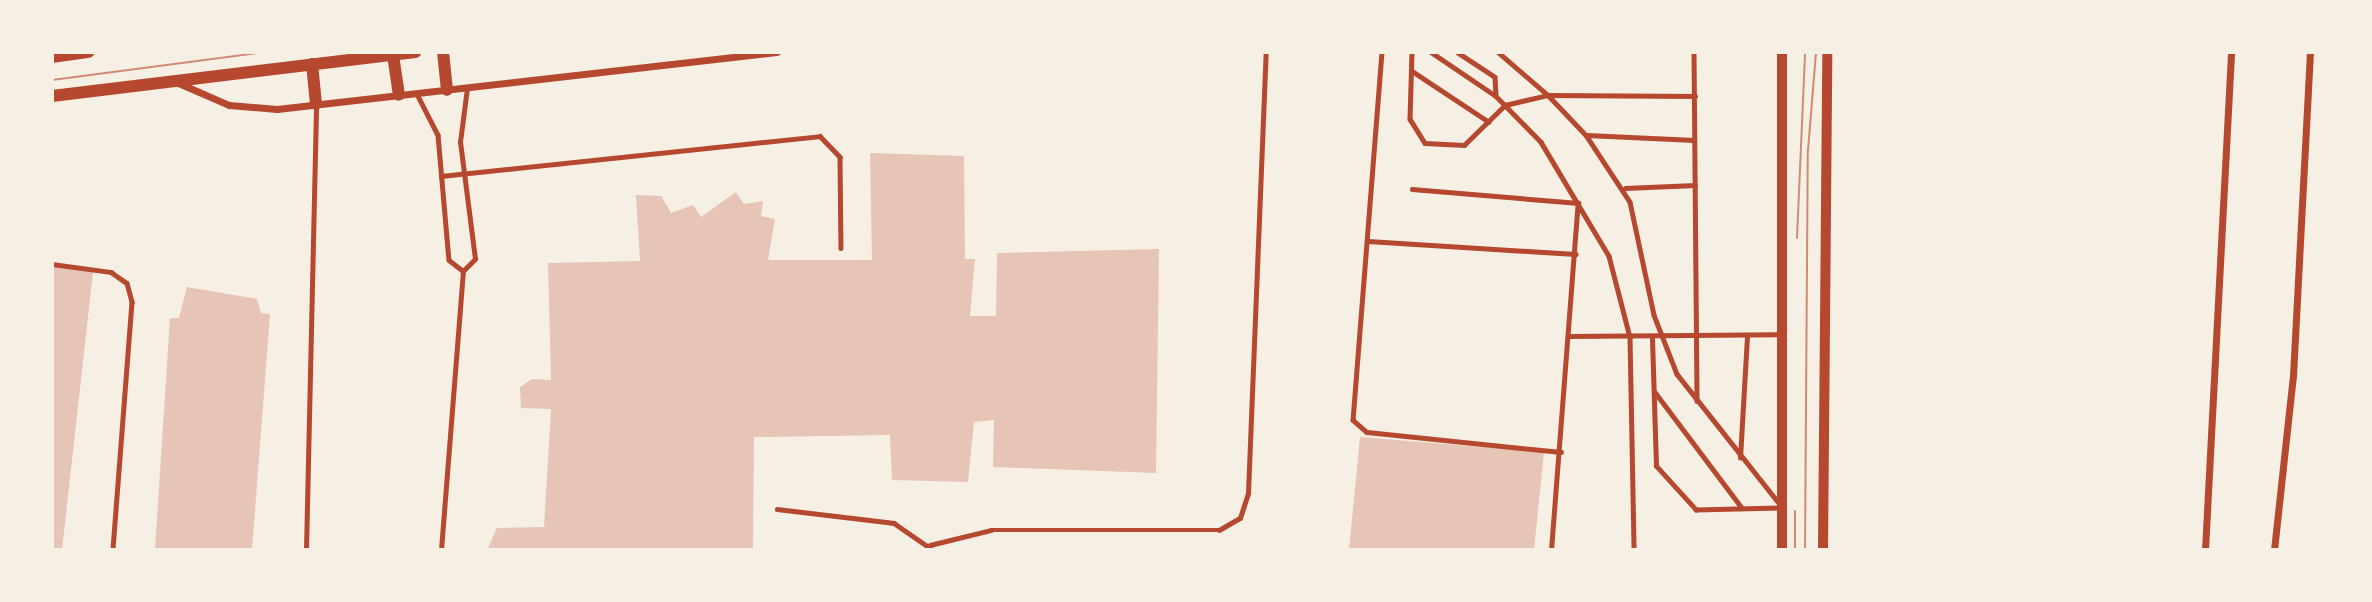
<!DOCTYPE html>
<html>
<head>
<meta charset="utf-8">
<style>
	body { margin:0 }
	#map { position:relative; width:2372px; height:602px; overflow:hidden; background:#f6efe4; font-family:"PT Sans Narrow",sans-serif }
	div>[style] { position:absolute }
	.building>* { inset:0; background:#e6c5b7 }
	.service>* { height:4.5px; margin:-2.25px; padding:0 2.25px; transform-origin:2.25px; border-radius:2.25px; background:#b5482f }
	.minor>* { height:7px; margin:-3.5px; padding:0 3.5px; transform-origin:3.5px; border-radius:3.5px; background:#b5482f }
	.tertiary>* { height:10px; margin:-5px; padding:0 5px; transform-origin:5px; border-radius:5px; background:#b5482f }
	.secondary>* { height:12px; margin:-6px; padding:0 6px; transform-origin:6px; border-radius:6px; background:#b5482f }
	.tram>* { height:2px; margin:-1px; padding:0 1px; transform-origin:1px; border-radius:1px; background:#cf8b77 }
	span { translate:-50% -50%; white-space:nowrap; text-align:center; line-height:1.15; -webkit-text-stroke:7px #f6efe4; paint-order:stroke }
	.frame { position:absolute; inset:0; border:54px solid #f6efe4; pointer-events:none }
</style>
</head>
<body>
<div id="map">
	<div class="building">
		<i style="clip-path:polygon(870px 153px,964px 156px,965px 259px,975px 259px,970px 316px,996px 316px,997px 253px,1159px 249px,1156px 473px,993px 467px,994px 420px,974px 422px,968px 482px,892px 480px,890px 435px,754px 437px,753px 548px,487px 550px,497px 528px,544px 527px,551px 409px,521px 408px,520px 387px,532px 379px,551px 380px,548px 263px,640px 261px,636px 195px,661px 196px,671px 213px,693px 205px,701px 217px,736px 192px,744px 204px,763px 201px,761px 216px,775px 219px,768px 260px,872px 260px)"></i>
		<i style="clip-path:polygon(54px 265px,93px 272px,62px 550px,52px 550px)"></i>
		<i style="clip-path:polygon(187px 287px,257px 299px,261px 313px,270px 314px,252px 550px,155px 549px,170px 318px,179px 318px)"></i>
		<i style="clip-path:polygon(1360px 437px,1544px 452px,1534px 550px,1349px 550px)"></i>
	</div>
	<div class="service">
		<i style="left:1382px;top:52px;width:369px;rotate:94.5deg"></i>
		<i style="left:1353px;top:420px;width:18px;rotate:41deg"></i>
		<i style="left:1367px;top:432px;width:195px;rotate:5.9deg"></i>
		<i style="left:1412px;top:52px;width:67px;rotate:91.7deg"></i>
		<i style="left:1410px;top:119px;width:28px;rotate:58deg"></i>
		<i style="left:1425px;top:143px;width:39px;rotate:3deg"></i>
		<i style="left:1464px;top:145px;width:57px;rotate:-44.3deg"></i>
		<i style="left:1505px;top:105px;width:44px;rotate:-13.1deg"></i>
		<i style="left:1548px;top:95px;width:55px;rotate:46.5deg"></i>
		<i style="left:1586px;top:135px;width:80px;rotate:56.7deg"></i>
		<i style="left:1630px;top:202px;width:116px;rotate:78deg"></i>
		<i style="left:1654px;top:315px;width:63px;rotate:68.7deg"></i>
		<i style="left:1677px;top:374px;width:171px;rotate:51.7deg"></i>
		<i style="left:1783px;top:508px;width:87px;rotate:178.7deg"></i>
		<i style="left:1696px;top:510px;width:59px;rotate:-132.3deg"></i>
		<i style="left:1656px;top:466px;width:129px;rotate:-91.8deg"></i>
		<i style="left:1431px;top:52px;width:78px;rotate:34.1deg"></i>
		<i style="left:1496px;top:96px;width:64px;rotate:45.6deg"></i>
		<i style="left:1541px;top:142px;width:133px;rotate:59.2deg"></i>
		<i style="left:1609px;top:256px;width:84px;rotate:75.5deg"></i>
		<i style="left:1630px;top:337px;width:213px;rotate:88.9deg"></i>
		<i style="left:1457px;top:52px;width:45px;rotate:33.3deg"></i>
		<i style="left:1495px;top:77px;width:19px;rotate:87deg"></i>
		<i style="left:1498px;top:52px;width:66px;rotate:40.7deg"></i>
		<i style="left:1548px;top:95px;width:147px;rotate:0.4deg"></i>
		<i style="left:1694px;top:52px;width:349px;rotate:89.5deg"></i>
		<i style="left:1412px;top:71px;width:92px;rotate:33.5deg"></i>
		<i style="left:417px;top:94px;width:46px;rotate:62.9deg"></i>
		<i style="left:438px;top:135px;width:125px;rotate:85deg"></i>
		<i style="left:449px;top:260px;width:18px;rotate:38deg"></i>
		<i style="left:463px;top:271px;width:17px;rotate:-45deg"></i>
		<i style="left:475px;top:259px;width:118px;rotate:-97.3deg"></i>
		<i style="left:460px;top:142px;width:54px;rotate:-82.6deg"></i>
		<i style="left:1587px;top:135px;width:107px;rotate:2.7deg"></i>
		<i style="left:441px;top:176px;width:381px;rotate:-6deg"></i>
		<i style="left:820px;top:136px;width:29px;rotate:46deg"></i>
		<i style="left:840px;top:157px;width:91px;rotate:89.4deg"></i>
		<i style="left:1625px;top:188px;width:70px;rotate:-2.5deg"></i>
		<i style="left:1412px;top:189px;width:167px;rotate:4.8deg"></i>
		<i style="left:1368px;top:241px;width:208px;rotate:3.6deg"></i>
		<i style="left:52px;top:264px;width:60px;rotate:7.7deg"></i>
		<i style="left:111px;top:272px;width:19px;rotate:35deg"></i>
		<i style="left:127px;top:283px;width:20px;rotate:75deg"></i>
		<i style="left:132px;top:302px;width:249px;rotate:94.4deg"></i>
		<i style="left:1570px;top:336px;width:209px;rotate:-0.5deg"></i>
		<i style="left:1655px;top:392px;width:145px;rotate:53.1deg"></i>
		<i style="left:1740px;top:458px;width:123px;rotate:-86.7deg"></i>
		<i style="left:777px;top:509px;width:118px;rotate:6.8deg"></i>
		<i style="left:894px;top:523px;width:47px;rotate:34.7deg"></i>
		<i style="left:930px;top:545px;width:63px;rotate:-13.8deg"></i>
		<i style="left:991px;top:530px;width:228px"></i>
		<i style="left:1219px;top:530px;width:24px;rotate:-30deg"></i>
		<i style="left:1240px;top:518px;width:26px;rotate:-72deg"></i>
		<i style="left:1248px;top:493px;width:441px;rotate:-87.7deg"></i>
		<i style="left:306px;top:550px;width:444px;rotate:-88.7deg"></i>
		<i style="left:441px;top:550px;width:280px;rotate:-85.5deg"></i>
		<i style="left:1551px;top:550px;width:348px;rotate:-85.6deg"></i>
	</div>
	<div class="minor">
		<i style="left:176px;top:82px;width:58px;rotate:23.5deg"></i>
		<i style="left:229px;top:105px;width:48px;rotate:4.8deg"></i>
		<i style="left:277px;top:109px;width:503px;rotate:-6.5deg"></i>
		<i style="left:2205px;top:550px;width:499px;rotate:-87deg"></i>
		<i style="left:2274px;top:550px;width:175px;rotate:-83.8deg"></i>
		<i style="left:2293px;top:376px;width:324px;rotate:-87deg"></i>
	</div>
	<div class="tertiary">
		<i style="left:1782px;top:52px;width:498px;rotate:90deg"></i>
		<i style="left:1823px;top:550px;width:498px;rotate:-89.5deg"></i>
	</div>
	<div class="secondary">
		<i style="left:443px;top:52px;width:38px;rotate:84deg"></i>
		<i style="left:393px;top:55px;width:40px;rotate:81.5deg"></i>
		<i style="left:52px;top:57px;width:37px;rotate:-8deg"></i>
		<i style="left:312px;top:64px;width:40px;rotate:84.3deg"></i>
		<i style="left:52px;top:96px;width:366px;rotate:-6.9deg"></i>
	</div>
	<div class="tram">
		<i style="left:52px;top:80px;width:214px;rotate:-7.5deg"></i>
		<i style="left:1797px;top:238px;width:186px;rotate:-87.5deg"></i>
		<i style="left:1795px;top:550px;width:39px;rotate:-90deg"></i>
		<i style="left:1805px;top:550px;width:400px;rotate:-89.6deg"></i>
		<i style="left:1808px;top:150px;width:98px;rotate:-85.3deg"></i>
	</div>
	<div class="frame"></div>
</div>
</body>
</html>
